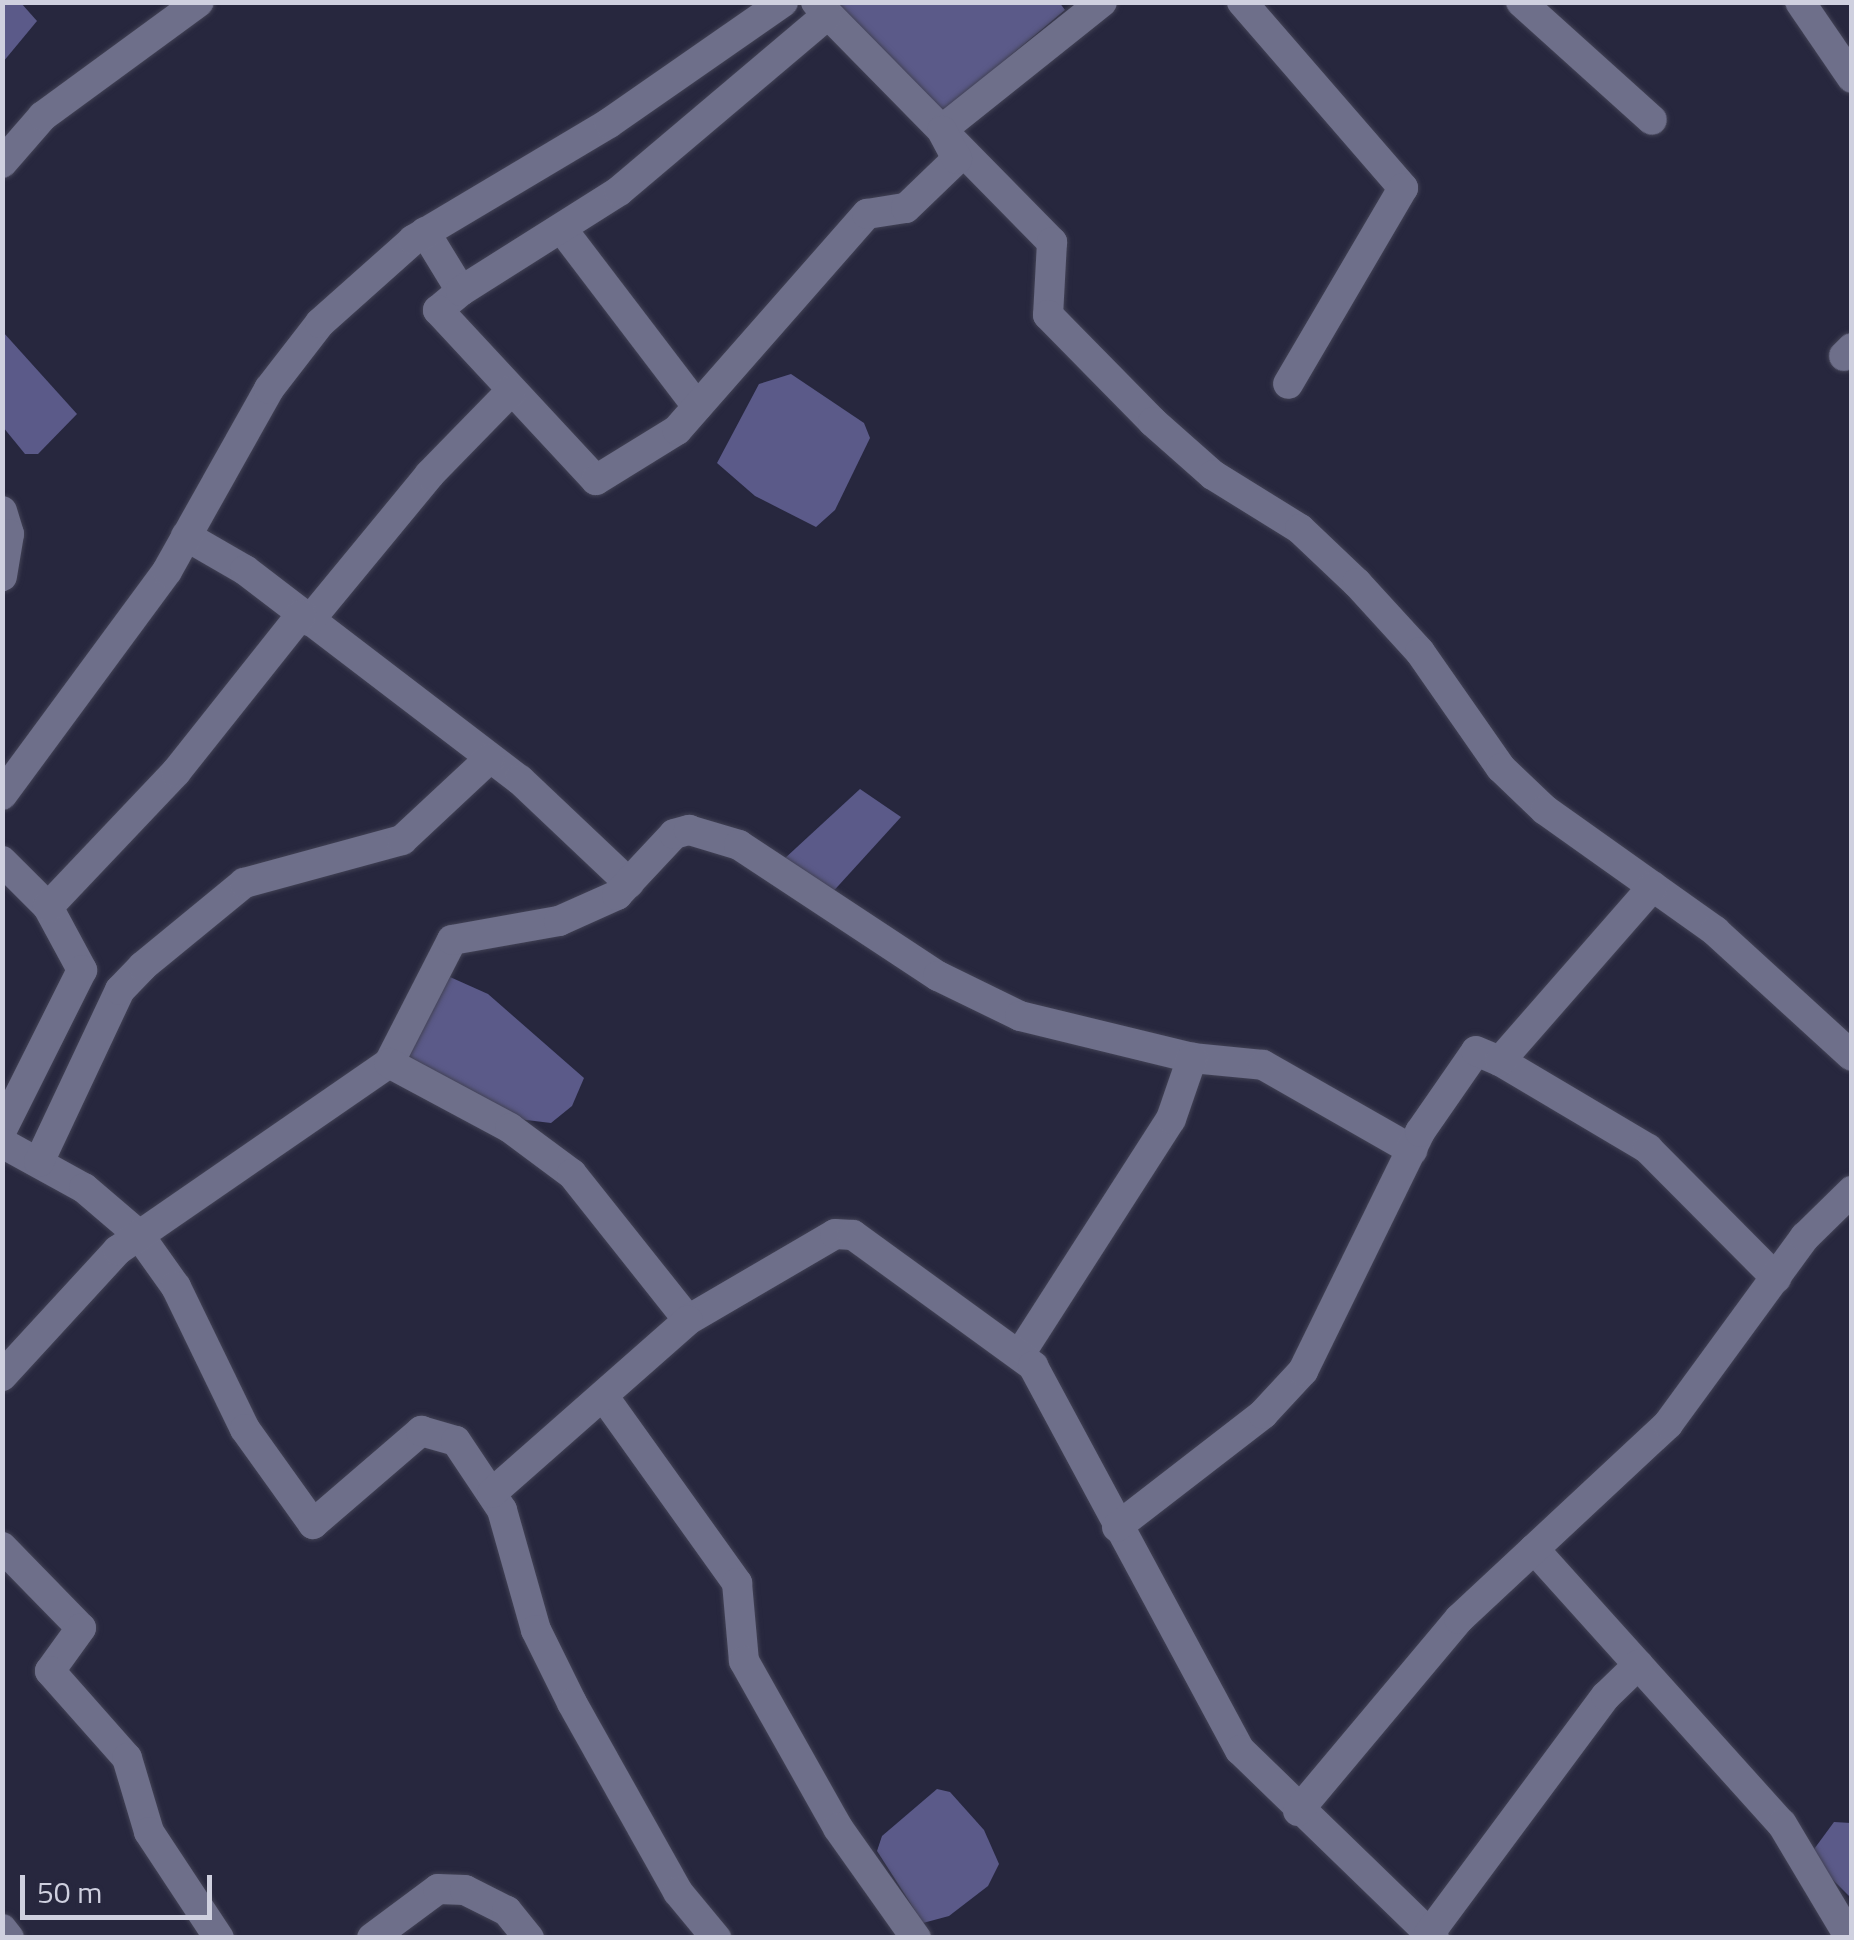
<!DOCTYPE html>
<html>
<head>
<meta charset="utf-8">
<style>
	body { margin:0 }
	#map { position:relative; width:1854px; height:1940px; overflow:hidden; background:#27273e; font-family:"Titillium Web",sans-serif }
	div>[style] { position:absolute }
	.water>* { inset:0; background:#5b5a89 }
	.roads { filter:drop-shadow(0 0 2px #424255) drop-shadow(0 0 2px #424255) }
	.street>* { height:30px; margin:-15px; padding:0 15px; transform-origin:15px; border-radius:15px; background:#6e6f8a }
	span { translate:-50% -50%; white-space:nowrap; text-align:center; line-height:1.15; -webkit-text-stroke:9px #27273e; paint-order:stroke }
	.frame { position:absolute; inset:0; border:5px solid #cfd0df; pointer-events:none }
	.scale { position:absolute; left:20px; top:1875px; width:192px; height:45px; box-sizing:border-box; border:5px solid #cfd0df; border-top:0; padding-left:12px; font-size:30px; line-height:35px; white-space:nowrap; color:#cfd0df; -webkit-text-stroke:8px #27273e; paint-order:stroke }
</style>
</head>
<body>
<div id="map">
	<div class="water">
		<i style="clip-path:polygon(3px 2px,21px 3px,37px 21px,3px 62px)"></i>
		<i style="clip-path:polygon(1059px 2px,1065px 10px,942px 113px,835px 3px)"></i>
		<i style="clip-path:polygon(3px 332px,77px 414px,38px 454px,25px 454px,3px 427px)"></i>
		<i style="clip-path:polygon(791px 374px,864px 423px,870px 438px,835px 510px,816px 527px,755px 496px,717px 463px,759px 384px)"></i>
		<i style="clip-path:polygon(860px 789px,901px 817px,829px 896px,783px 860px)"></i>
		<i style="clip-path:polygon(450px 977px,488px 994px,584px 1078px,572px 1106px,551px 1123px,518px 1119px,404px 1058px)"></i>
		<i style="clip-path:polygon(937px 1789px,950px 1792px,984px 1830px,999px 1864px,988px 1886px,949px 1916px,923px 1923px,877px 1851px,882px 1836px)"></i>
		<i style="clip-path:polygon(1834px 1822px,1851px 1823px,1851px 1898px,1809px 1856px)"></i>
	</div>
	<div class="roads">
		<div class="street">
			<i style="left:816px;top:2px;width:337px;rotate:45.5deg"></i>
			<i style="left:1052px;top:242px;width:73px;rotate:93.1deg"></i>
			<i style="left:1048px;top:315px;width:150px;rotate:45.5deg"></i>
			<i style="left:1153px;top:422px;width:80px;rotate:41.5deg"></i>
			<i style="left:1213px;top:475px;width:102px;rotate:31.8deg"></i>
			<i style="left:1300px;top:529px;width:79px;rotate:43.5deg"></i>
			<i style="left:1357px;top:583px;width:93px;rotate:47.6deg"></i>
			<i style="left:1420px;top:652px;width:141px;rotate:55.1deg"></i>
			<i style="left:1501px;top:768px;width:61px;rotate:43.7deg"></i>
			<i style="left:1545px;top:810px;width:209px;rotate:35.4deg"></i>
			<i style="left:1715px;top:931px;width:185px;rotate:42.4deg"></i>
			<i style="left:1242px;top:2px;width:246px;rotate:49.1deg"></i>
			<i style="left:1403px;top:188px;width:227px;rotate:120.4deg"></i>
			<i style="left:1521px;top:2px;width:176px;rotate:42deg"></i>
			<i style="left:1800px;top:2px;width:92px;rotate:55.6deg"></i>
			<i style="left:944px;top:128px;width:202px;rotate:-38.6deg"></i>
			<i style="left:2px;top:163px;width:62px;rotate:-48.9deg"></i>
			<i style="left:43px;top:116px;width:193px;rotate:-36.2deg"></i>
			<i style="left:562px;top:229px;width:223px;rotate:52.7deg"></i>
			<i style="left:425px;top:232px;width:69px;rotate:58.6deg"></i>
			<i style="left:461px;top:291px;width:30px;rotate:140deg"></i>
			<i style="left:438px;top:310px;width:232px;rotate:47.1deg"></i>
			<i style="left:596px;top:480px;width:95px;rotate:-31.7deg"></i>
			<i style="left:677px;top:430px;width:288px;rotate:-48.7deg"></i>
			<i style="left:867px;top:214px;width:39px;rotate:-9deg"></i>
			<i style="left:906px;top:208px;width:71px;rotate:-43.9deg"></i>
			<i style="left:957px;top:159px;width:32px;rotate:-118deg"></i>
			<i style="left:461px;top:291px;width:187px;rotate:-32.3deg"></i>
			<i style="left:619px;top:191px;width:272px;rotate:-40.2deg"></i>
			<i style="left:1844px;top:356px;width:11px;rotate:-45deg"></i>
			<i style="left:2px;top:511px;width:24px;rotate:73deg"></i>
			<i style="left:9px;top:534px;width:43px;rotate:99.5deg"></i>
			<i style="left:186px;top:536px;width:68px;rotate:30deg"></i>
			<i style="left:245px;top:570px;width:346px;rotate:37.4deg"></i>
			<i style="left:520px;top:780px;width:150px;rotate:43.4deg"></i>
			<i style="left:309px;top:621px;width:190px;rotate:-50.5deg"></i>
			<i style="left:430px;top:474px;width:116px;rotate:-45.7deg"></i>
			<i style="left:2px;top:795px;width:278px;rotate:-53.6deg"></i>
			<i style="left:167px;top:571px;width:209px;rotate:-60.7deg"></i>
			<i style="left:269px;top:389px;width:83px;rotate:-52.3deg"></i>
			<i style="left:320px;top:323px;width:125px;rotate:-41.7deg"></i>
			<i style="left:413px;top:240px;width:228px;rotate:-30.8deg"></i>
			<i style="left:609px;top:123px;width:212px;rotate:-34.8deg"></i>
			<i style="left:2px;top:861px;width:65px;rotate:45deg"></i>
			<i style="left:48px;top:907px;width:72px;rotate:61.6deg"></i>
			<i style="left:82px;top:970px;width:179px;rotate:116.6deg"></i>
			<i style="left:48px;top:907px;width:186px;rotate:-46.5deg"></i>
			<i style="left:176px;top:772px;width:201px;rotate:-51.5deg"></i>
			<i style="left:1500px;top:1061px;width:172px;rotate:30.7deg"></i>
			<i style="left:1648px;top:1149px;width:182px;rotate:45.2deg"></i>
			<i style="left:389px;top:1063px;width:138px;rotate:-62.9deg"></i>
			<i style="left:452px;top:940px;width:109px;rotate:-10.1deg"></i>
			<i style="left:559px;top:921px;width:64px;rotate:-24.1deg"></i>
			<i style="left:617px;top:895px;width:83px;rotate:-46.9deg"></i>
			<i style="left:674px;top:834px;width:16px;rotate:-15deg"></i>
			<i style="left:689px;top:830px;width:52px;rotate:16.7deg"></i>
			<i style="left:739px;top:845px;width:238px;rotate:33.4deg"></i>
			<i style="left:938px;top:976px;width:91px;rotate:26deg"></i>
			<i style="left:1020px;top:1016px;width:177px;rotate:13.7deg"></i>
			<i style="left:1192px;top:1058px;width:71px;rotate:5.6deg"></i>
			<i style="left:1263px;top:1065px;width:172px;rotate:29.7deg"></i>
			<i style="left:2px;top:1143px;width:94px;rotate:28.8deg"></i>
			<i style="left:84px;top:1188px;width:72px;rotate:40.5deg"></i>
			<i style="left:139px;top:1235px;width:64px;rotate:54.6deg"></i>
			<i style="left:176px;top:1287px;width:158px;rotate:64.1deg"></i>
			<i style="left:245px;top:1429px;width:117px;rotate:54.4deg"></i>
			<i style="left:313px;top:1524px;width:143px;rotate:-40.7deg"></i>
			<i style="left:421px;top:1431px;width:36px;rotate:16deg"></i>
			<i style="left:456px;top:1441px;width:83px;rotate:56.3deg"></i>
			<i style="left:502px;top:1510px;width:125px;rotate:74.2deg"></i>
			<i style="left:536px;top:1630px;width:81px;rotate:63.7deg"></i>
			<i style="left:572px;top:1703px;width:217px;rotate:60.7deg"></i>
			<i style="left:678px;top:1892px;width:60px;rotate:50.4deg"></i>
			<i style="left:39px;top:1162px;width:190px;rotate:-64.8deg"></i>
			<i style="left:120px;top:990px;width:33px;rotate:-46deg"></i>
			<i style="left:143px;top:966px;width:131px;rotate:-39.4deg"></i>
			<i style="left:244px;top:883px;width:164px;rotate:-15.2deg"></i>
			<i style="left:402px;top:840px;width:119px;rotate:-43deg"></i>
			<i style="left:1020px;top:1354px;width:279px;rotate:-57.3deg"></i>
			<i style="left:1171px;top:1119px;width:65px;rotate:-71deg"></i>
			<i style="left:2px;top:1376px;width:171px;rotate:-47.4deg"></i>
			<i style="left:118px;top:1250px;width:329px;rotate:-34.6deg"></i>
			<i style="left:389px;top:1063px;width:137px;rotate:28.2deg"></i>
			<i style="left:510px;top:1128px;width:77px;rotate:36.6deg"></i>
			<i style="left:572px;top:1174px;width:186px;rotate:51.5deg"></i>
			<i style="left:688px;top:1320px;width:170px;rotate:-30.3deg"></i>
			<i style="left:835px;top:1234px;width:18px;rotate:3deg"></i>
			<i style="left:853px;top:1235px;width:223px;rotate:36deg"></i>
			<i style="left:1033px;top:1366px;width:436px;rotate:61.7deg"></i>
			<i style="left:1240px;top:1750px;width:270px;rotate:44.1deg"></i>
			<i style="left:604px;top:1397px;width:229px;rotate:54.4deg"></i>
			<i style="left:737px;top:1583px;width:78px;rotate:84.9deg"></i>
			<i style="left:744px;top:1661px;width:192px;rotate:60.6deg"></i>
			<i style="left:838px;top:1828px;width:135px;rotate:54.7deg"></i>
			<i style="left:492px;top:1493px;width:261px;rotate:-41.4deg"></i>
			<i style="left:1117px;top:1527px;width:185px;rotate:-37.7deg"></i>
			<i style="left:1263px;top:1414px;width:59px;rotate:-47.1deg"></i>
			<i style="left:1303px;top:1371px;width:266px;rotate:-63.9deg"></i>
			<i style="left:1420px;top:1132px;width:98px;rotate:-55.3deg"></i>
			<i style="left:1476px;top:1051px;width:26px;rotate:23deg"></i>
			<i style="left:1500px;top:1061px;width:232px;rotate:-48.8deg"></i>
			<i style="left:2px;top:1547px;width:113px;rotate:45.7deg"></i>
			<i style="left:81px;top:1628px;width:53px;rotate:125.8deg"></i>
			<i style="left:50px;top:1671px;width:116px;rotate:48.5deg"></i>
			<i style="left:127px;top:1758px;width:77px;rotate:73.4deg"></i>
			<i style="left:149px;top:1832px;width:127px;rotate:56.6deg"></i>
			<i style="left:1534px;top:1549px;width:370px;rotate:48deg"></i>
			<i style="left:1782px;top:1824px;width:133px;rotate:59.2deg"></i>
			<i style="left:1298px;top:1811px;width:251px;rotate:-50deg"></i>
			<i style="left:1459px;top:1619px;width:286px;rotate:-43deg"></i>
			<i style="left:1668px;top:1424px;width:232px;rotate:-53.8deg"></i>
			<i style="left:1805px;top:1237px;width:66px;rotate:-44.4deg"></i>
			<i style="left:2px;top:1929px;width:11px;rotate:52deg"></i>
			<i style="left:1429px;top:1934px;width:297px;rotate:-53.4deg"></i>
			<i style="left:1606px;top:1696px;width:45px;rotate:-44.1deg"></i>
			<i style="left:372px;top:1938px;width:82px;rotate:-36.6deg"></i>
			<i style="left:438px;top:1889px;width:27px;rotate:2deg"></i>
			<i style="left:465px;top:1890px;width:47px;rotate:26.6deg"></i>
			<i style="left:507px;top:1911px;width:35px;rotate:51deg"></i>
		</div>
	</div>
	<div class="frame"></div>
	<div class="scale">50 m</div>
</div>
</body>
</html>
